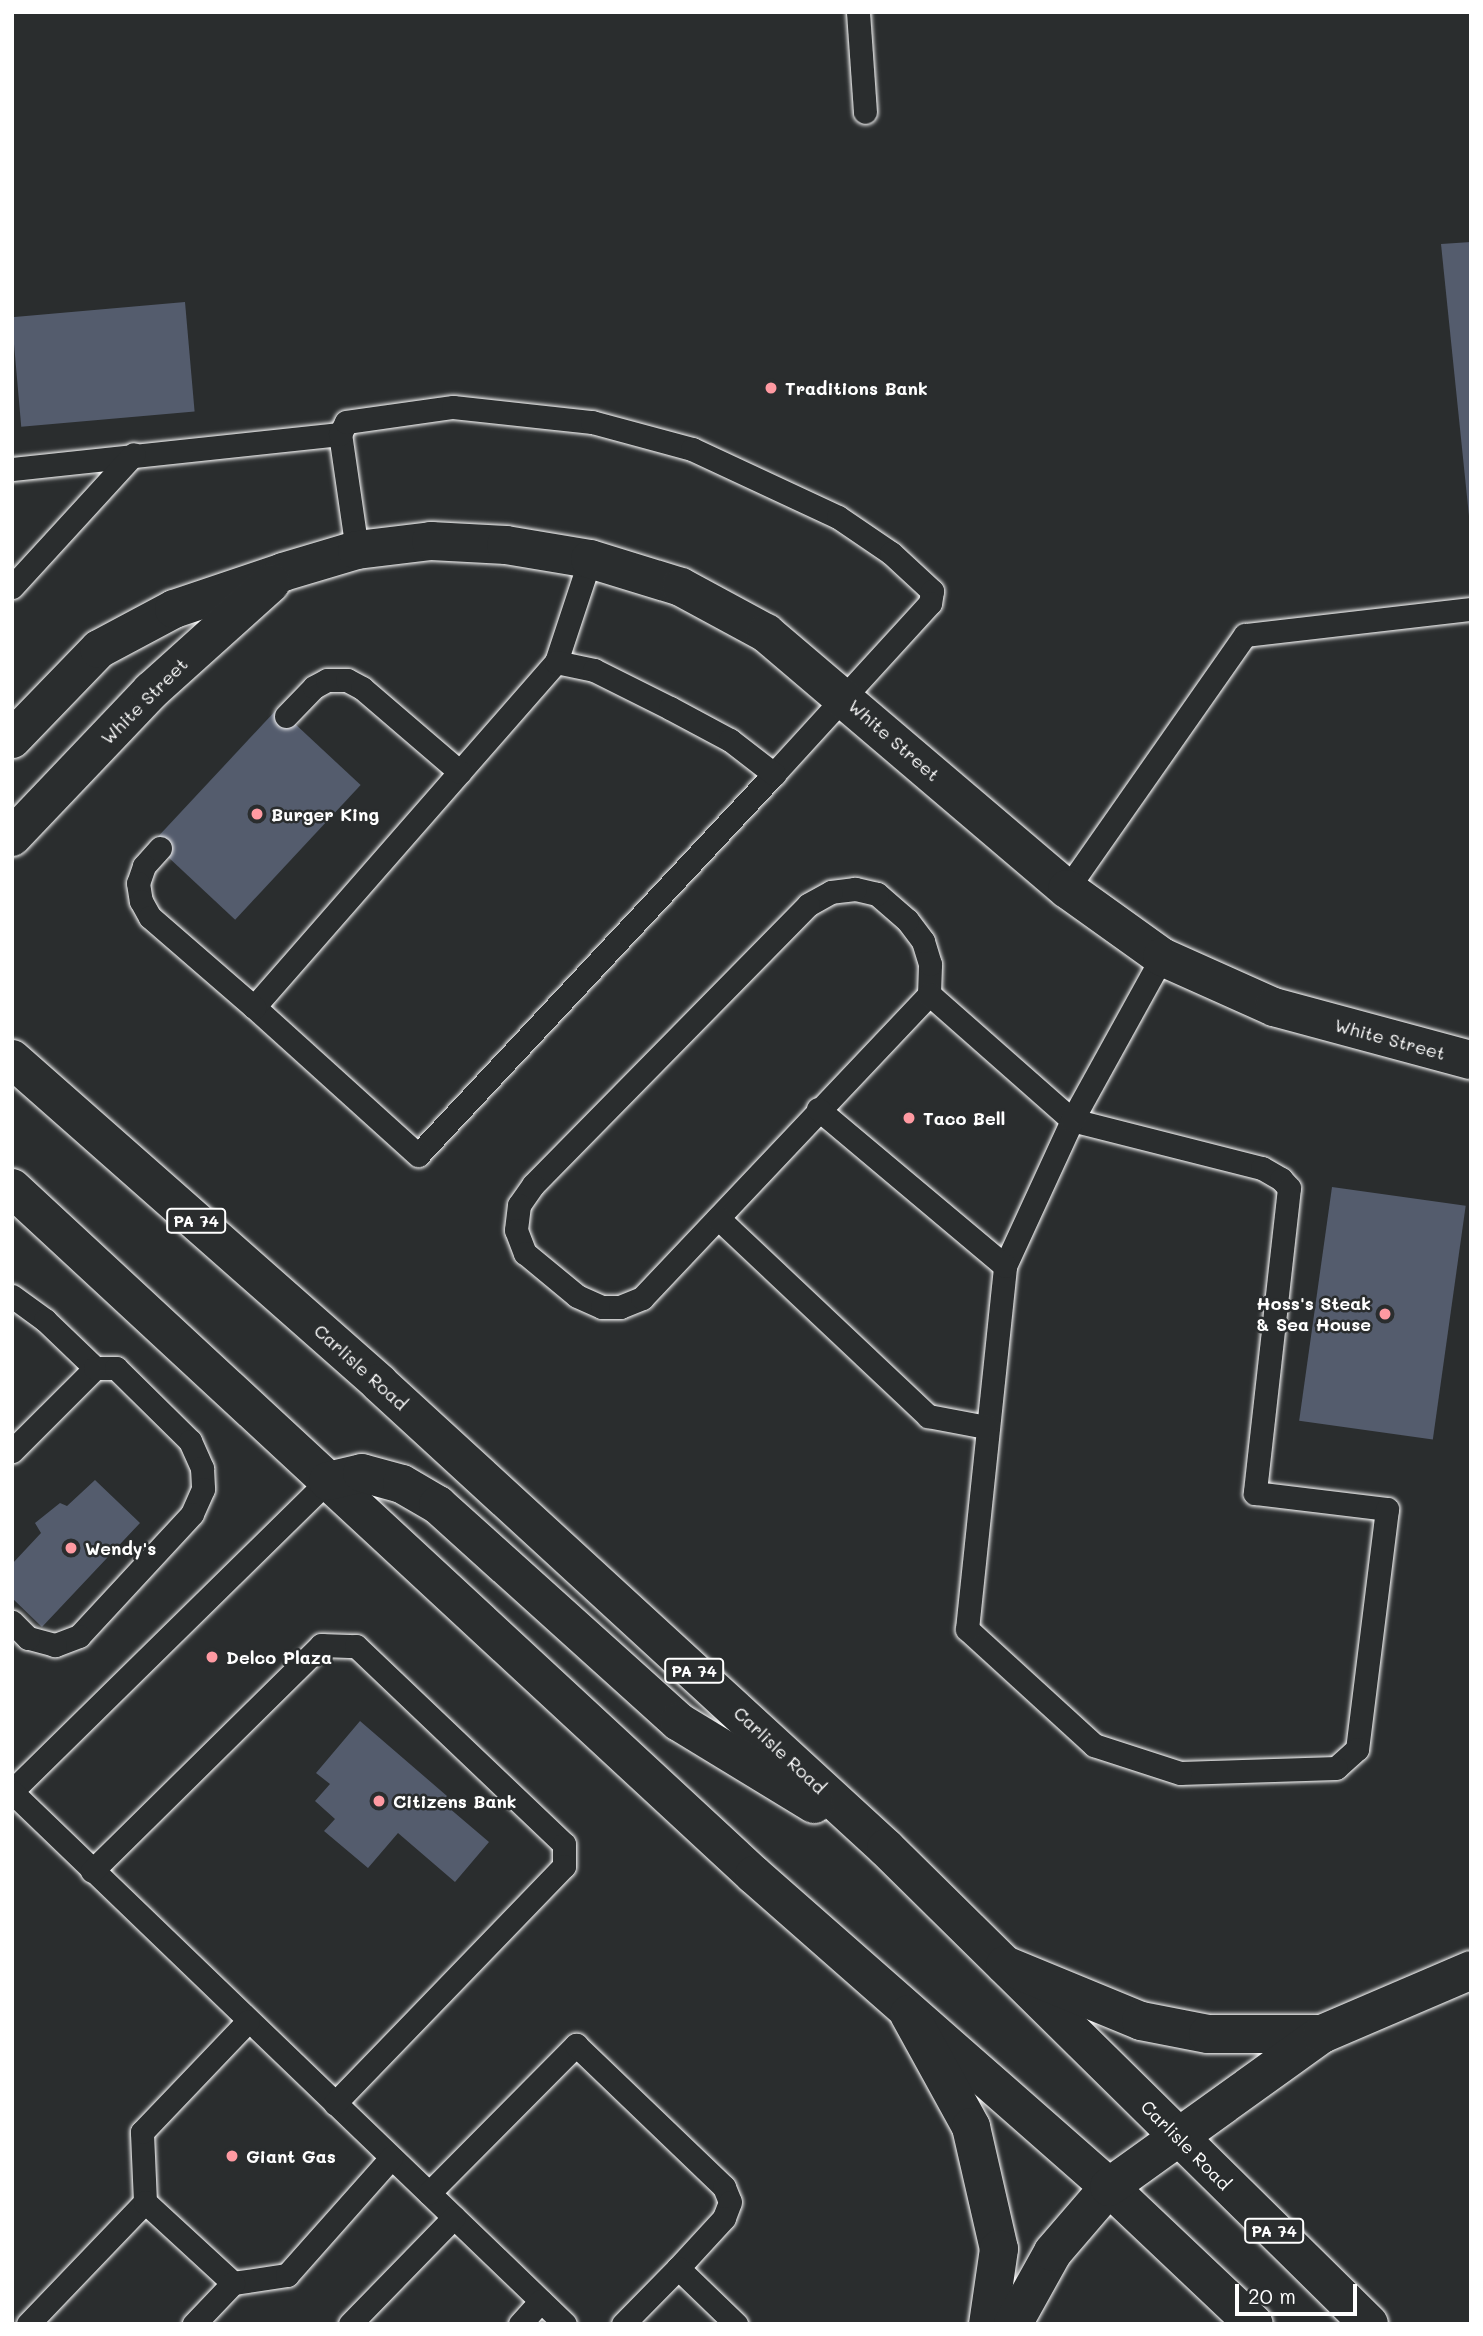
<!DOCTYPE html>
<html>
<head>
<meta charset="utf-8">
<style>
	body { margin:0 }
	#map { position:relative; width:1483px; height:2336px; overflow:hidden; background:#2a2d2e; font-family:Mali,sans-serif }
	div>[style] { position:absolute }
	.building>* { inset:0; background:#545c6d; transform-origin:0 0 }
	.roads { filter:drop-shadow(0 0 2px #fff) drop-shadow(0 0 2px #fff) }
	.lane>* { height:23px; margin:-11.5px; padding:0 11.5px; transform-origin:11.5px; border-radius:11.5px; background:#2a2d2e }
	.secondary>* { height:38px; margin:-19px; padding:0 19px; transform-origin:19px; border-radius:19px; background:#2a2d2e }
	.primary>* { height:38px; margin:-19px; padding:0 19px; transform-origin:19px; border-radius:19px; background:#2a2d2e }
	.highway>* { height:38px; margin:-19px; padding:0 19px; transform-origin:19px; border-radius:19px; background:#2a2d2e }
	.dots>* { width:19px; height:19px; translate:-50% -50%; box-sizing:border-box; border:4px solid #2a2d2e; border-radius:50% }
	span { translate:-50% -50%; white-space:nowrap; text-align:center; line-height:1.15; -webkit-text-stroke:5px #2a2d2e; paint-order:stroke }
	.shield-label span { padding:2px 5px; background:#2a2d2e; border:2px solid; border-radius:5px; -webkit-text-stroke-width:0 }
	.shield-label { font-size:16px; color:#fff; font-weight:700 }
	.poi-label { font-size:18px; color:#fff; font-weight:700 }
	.left { translate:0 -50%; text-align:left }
	.right { translate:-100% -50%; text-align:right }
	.street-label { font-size:18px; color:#fff }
	.frame { position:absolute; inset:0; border:14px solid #fff; pointer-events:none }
	.scale { position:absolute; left:1235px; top:2284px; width:122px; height:32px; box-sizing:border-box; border:4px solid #fff; border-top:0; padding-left:9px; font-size:21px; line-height:24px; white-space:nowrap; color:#fff; -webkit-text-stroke:5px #2a2d2e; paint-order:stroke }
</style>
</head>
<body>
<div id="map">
	<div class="building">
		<i style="clip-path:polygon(1471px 242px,1471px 516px,1469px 516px,1441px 244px)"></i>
		<i style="left:185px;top:302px;width:110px;height:174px;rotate:85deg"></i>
		<i style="left:278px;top:708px;width:113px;height:184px;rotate:43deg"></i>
		<i style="left:1332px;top:1187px;width:135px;height:236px;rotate:8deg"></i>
		<i style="clip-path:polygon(95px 1480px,140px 1523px,42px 1627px,12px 1598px,12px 1564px,41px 1533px,35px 1523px,60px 1503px,67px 1506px)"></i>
		<i style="clip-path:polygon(360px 1721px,447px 1796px,442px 1802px,489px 1842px,455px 1882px,398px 1833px,368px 1868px,324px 1831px,335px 1819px,315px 1801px,330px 1784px,316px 1773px)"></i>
	</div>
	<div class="roads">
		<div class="lane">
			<i style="left:858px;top:12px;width:100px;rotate:86deg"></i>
			<i style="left:12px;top:469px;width:330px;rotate:-6.1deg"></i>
			<i style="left:357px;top:550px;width:117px;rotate:-98.3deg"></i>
			<i style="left:340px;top:434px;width:13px;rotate:-63deg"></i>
			<i style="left:346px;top:422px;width:108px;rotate:-8deg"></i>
			<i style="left:453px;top:407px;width:140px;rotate:6.2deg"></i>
			<i style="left:592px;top:422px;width:104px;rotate:15.1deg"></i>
			<i style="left:692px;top:449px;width:161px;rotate:25deg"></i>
			<i style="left:838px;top:517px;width:64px;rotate:34.2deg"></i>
			<i style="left:891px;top:553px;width:56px;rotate:42.8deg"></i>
			<i style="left:932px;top:591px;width:12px;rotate:99deg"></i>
			<i style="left:930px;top:603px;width:231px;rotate:132.4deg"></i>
			<i style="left:774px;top:774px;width:521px;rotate:133.06deg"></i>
			<i style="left:418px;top:1155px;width:221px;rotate:-137.9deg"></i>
			<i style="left:254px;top:1007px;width:459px;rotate:-48.8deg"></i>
			<i style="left:556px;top:662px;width:108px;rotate:-71.7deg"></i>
			<i style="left:12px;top:587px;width:180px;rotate:-47.5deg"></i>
			<i style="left:556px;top:662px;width:39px;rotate:12deg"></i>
			<i style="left:594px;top:670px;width:85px;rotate:26.6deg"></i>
			<i style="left:670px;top:708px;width:68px;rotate:28.1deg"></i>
			<i style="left:730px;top:740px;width:56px;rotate:37.7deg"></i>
			<i style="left:286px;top:716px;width:40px;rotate:-46deg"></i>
			<i style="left:314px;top:687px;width:15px;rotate:-28deg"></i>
			<i style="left:327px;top:680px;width:20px"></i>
			<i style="left:347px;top:680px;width:17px;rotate:28deg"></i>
			<i style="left:362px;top:688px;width:129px;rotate:40.6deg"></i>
			<i style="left:160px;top:848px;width:24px;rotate:132deg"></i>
			<i style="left:144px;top:866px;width:18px;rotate:109deg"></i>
			<i style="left:138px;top:883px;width:18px;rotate:81deg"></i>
			<i style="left:141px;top:901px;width:18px;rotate:61deg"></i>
			<i style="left:150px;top:917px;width:138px;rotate:40.9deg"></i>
			<i style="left:1067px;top:889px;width:310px;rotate:-55deg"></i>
			<i style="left:1245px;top:635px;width:227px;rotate:-6.6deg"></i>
			<i style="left:929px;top:994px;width:30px;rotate:-88deg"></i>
			<i style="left:930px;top:964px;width:24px;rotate:-107deg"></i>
			<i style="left:923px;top:941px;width:26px;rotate:-127deg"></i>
			<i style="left:907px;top:920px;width:40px;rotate:-139deg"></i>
			<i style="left:877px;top:894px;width:23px;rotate:-167deg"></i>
			<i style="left:855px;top:889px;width:24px;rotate:173deg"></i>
			<i style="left:831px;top:892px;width:26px;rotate:151deg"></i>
			<i style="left:808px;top:905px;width:392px;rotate:134.5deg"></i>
			<i style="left:533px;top:1185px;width:24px;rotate:125deg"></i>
			<i style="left:519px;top:1205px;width:25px;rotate:97deg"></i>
			<i style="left:516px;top:1230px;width:25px;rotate:69deg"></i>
			<i style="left:525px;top:1253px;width:67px;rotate:39.6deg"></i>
			<i style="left:577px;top:1296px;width:27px;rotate:24deg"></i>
			<i style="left:602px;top:1307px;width:18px"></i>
			<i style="left:620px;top:1307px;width:24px;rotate:-22deg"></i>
			<i style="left:642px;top:1298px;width:418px;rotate:-46.6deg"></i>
			<i style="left:929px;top:994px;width:191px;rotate:41.4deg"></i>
			<i style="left:1072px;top:1120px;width:196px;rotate:14.2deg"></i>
			<i style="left:1262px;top:1168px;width:22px;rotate:30deg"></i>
			<i style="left:1281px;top:1179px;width:12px;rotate:48deg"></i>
			<i style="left:1289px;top:1188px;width:307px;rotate:96.4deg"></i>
			<i style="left:1255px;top:1493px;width:133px;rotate:6.9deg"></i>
			<i style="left:1387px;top:1509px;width:242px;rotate:97.1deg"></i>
			<i style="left:1357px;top:1749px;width:28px;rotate:138deg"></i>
			<i style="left:1336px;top:1768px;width:156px;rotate:178.2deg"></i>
			<i style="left:1180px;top:1773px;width:90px;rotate:-162deg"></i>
			<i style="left:1094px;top:1745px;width:172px;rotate:-137.6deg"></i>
			<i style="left:967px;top:1629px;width:365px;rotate:-84deg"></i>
			<i style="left:1005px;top:1266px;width:161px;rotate:-65.3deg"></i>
			<i style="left:1072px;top:1120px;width:186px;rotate:-61.1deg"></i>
			<i style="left:818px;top:1109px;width:244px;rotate:40deg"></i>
			<i style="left:718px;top:1218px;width:289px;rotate:43.3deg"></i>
			<i style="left:928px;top:1416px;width:59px;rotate:10.7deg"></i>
			<i style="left:12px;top:1296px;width:41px;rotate:36deg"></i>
			<i style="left:45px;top:1320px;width:69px;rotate:43.8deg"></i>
			<i style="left:12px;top:1451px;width:117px;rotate:-45deg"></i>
			<i style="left:95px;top:1368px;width:21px"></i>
			<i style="left:116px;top:1368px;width:104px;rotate:44.6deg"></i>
			<i style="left:190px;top:1441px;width:30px;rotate:66deg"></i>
			<i style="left:202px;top:1468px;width:21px;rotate:87deg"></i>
			<i style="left:203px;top:1489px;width:27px;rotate:114deg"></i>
			<i style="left:192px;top:1514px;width:166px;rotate:132.8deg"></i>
			<i style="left:79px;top:1636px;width:26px;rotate:159deg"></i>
			<i style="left:55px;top:1645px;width:28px;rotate:-165deg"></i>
			<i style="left:28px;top:1638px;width:23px;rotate:-135deg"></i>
			<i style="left:12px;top:1791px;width:443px;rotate:-44.5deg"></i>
			<i style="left:12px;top:1792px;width:767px;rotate:43.89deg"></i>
			<i style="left:92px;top:1871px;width:322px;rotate:-44.6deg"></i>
			<i style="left:321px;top:1645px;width:35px;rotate:2deg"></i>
			<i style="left:356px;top:1646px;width:287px;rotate:43.6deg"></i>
			<i style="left:564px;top:1844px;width:22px;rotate:90deg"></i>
			<i style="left:564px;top:1866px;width:330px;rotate:134deg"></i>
			<i style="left:429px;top:2193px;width:209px;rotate:-45.2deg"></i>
			<i style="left:576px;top:2045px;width:205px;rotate:43.8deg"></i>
			<i style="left:724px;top:2187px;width:16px;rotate:68deg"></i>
			<i style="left:730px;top:2202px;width:17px;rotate:111deg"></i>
			<i style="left:724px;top:2218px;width:68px;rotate:132.6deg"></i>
			<i style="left:145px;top:2202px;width:70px;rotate:-92.5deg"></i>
			<i style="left:142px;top:2132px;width:153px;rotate:-46.3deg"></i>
			<i style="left:233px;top:2283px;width:55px;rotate:-8.4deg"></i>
			<i style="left:287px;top:2275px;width:157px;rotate:-48.4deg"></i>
			<i style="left:28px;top:2324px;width:169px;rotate:-46.2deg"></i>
			<i style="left:145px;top:2202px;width:120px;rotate:42.6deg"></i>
			<i style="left:233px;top:2283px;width:57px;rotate:133.6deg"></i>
			<i style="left:350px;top:2324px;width:149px;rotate:-45.8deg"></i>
			<i style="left:520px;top:2324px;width:31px;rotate:-48deg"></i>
			<i style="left:623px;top:2324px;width:78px;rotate:-45.5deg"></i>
			<i style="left:678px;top:2268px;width:81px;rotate:44deg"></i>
		</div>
		<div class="secondary">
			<i style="left:12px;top:739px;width:125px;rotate:-46deg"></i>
			<i style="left:99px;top:649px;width:85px;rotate:-28.1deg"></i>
			<i style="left:174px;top:609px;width:115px;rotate:-18.7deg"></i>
			<i style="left:283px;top:572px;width:77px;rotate:-16.6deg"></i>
			<i style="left:357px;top:550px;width:75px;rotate:-6.9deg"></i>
			<i style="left:431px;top:541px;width:75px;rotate:3.1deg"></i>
			<i style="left:506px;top:545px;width:85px;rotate:9.5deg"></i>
			<i style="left:590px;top:559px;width:95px;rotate:17.1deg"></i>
			<i style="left:681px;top:587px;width:97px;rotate:28.4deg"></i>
			<i style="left:766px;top:633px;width:395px;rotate:40.4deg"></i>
			<i style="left:1067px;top:889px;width:117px;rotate:35.6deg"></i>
			<i style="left:1162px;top:957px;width:123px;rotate:24.1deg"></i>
			<i style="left:1274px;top:1007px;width:204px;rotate:15.1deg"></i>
			<i style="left:12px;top:837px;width:202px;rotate:-46.4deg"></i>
			<i style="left:151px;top:691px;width:161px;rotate:-42deg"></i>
		</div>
		<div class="primary">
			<i style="left:12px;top:1059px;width:490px;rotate:41.4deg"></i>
			<i style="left:379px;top:1383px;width:688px;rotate:42.53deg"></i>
			<i style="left:886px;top:1848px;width:678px;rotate:44.58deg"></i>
			<i style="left:12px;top:1188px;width:1011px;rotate:42.8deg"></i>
			<i style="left:754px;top:1875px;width:473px;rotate:41.3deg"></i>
			<i style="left:1109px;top:2187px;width:199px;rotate:43.4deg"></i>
			<i style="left:328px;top:1481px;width:35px;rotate:-13deg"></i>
			<i style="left:362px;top:1473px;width:41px;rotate:15.4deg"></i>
			<i style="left:402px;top:1484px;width:42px;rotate:30.3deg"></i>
			<i style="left:438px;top:1505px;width:324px;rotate:42deg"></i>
			<i style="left:679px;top:1722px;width:158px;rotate:31.3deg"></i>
		</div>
		<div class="highway">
			<i style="left:1005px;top:1965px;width:147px;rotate:22.4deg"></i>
			<i style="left:1141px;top:2021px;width:68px;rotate:11deg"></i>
			<i style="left:1208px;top:2034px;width:114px"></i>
			<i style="left:909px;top:2014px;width:129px;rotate:61.2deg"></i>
			<i style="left:971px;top:2127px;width:125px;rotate:77.1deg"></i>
			<i style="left:999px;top:2249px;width:76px;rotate:98.3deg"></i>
			<i style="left:1013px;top:2324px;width:82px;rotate:-60.9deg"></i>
			<i style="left:1053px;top:2252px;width:86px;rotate:-49.3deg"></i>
			<i style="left:1109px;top:2187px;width:262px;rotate:-35.7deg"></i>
			<i style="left:1322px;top:2034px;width:162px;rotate:-23.2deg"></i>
		</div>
	</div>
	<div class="dots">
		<i style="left:771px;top:388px;background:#ff9aa2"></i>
		<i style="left:257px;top:814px;background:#ff9aa2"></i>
		<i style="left:909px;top:1118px;background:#ff9aa2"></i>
		<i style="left:1385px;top:1314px;background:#ff9aa2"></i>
		<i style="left:71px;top:1548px;background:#ff9aa2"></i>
		<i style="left:212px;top:1657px;background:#ff9aa2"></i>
		<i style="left:379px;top:1801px;background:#ff9aa2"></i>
		<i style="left:232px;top:2156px;background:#ff9aa2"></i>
	</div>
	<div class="shield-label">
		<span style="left:196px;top:1221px">PA 74</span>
		<span style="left:694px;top:1671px">PA 74</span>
		<span style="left:1274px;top:2231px">PA 74</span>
	</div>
	<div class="poi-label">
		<span class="left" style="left:785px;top:388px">Traditions Bank</span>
		<span class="left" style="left:271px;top:814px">Burger King</span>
		<span class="left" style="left:923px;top:1118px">Taco Bell</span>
		<span class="right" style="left:1371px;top:1314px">Hoss's Steak<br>&amp; Sea House</span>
		<span class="left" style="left:85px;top:1548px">Wendy's</span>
		<span class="left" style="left:226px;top:1657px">Delco Plaza</span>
		<span class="left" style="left:393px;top:1801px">Citizens Bank</span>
		<span class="left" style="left:246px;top:2156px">Giant Gas</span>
	</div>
	<div class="street-label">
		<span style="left:144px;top:701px;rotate:-45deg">White Street</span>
		<span style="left:894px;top:740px;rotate:41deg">White Street</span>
		<span style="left:1390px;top:1039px;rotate:15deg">White Street</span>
		<span style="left:361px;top:1367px;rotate:42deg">Carlisle Road</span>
		<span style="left:780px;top:1750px;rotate:43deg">Carlisle Road</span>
		<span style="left:1186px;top:2145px;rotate:45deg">Carlisle Road</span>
	</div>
	<div class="frame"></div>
	<div class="scale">20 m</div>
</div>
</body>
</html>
